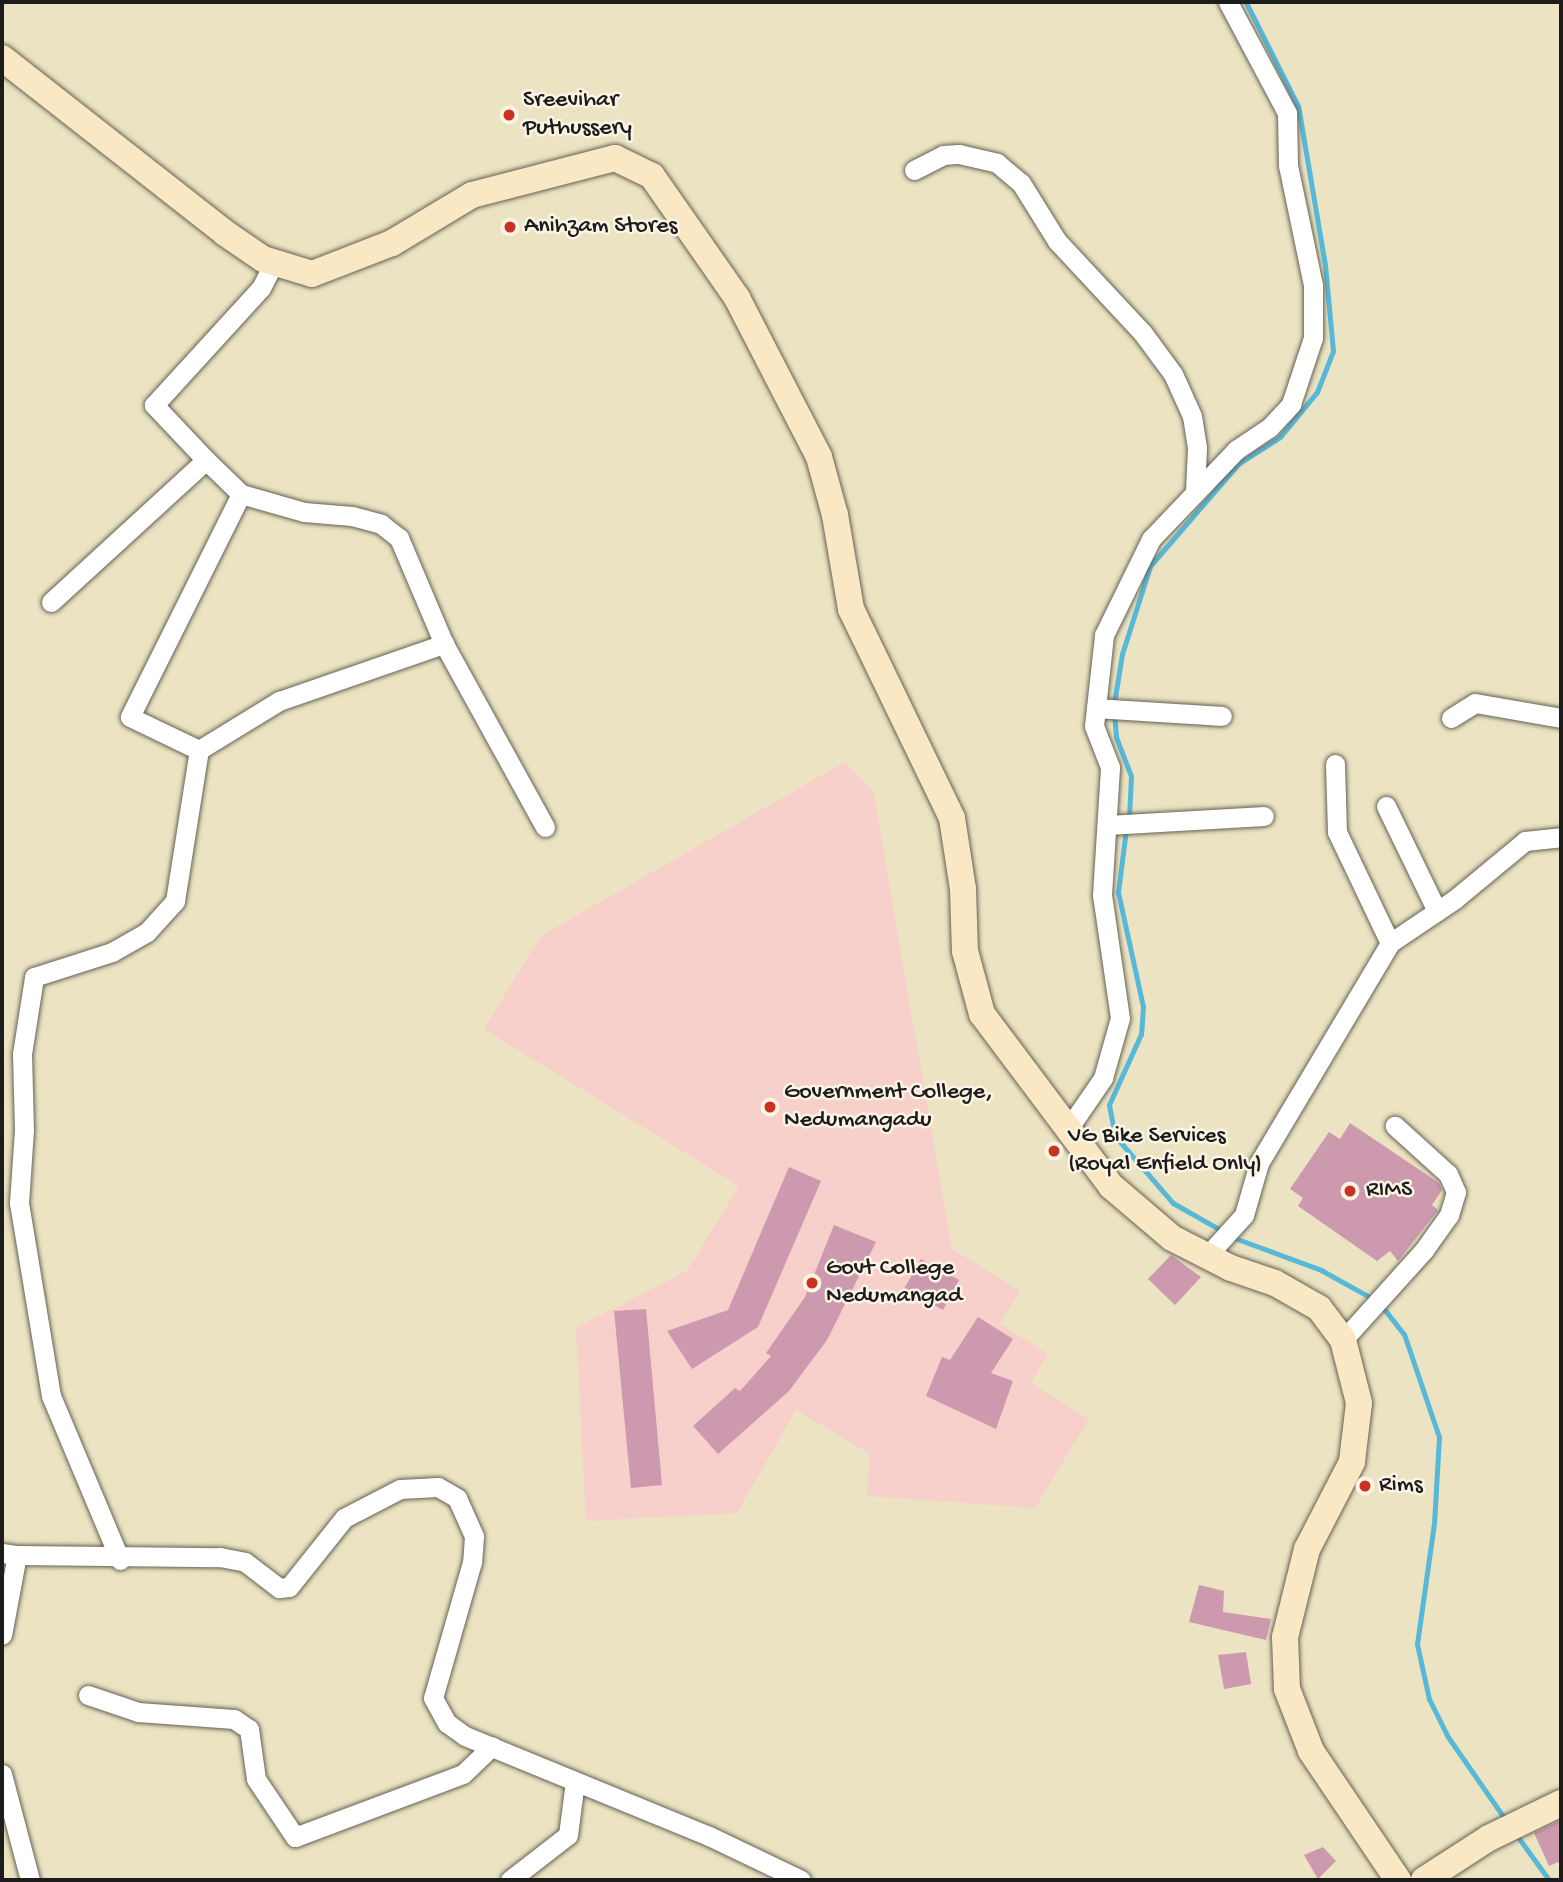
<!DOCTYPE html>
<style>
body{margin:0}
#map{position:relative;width:1563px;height:1882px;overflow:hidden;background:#ebe3c1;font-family:"Gochi Hand",sans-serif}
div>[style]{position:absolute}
.built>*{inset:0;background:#f7d0cb}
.stream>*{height:5px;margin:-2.5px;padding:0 2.5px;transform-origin:2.5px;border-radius:2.5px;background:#58b8d7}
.building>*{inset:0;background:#cd99ae}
.roads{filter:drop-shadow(0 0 2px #646256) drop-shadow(0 0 2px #646256)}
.minor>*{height:19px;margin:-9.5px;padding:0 9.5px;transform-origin:9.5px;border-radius:9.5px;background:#fff}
.secondary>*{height:26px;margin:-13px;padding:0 13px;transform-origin:13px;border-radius:13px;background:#fae7c3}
.dots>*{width:19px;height:19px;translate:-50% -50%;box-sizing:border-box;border:4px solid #fcf5e5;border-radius:50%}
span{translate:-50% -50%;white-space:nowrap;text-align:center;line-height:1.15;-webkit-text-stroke:5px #fcf5e5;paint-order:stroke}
.poi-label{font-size:24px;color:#1c1c1c}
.left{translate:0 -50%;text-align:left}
.frame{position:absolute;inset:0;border:4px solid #1c1c1c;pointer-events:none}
</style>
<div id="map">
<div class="built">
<i style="clip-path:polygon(845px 762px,873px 790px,952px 1249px,1020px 1291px,1000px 1324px,1048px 1354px,1031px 1383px,1089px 1419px,1035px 1508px,867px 1496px,870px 1454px,796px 1410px,737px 1513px,586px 1521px,576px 1328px,687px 1271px,739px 1186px,484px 1029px,541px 936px)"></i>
</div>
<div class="stream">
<i style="left:1114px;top:703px;width:50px;rotate:-80.7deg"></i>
<i style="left:1122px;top:654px;width:92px;rotate:-72.3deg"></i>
<i style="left:1150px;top:566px;width:135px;rotate:-49.2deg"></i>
<i style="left:1238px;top:464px;width:50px;rotate:-32.7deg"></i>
<i style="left:1280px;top:437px;width:58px;rotate:-50.6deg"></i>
<i style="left:1317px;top:392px;width:44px;rotate:-68.7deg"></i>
<i style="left:1333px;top:351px;width:86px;rotate:-95.3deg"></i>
<i style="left:1325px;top:265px;width:161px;rotate:-99.6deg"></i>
<i style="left:1298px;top:106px;width:116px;rotate:-116.6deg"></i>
<i style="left:1114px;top:713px;width:24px;rotate:85deg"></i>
<i style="left:1116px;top:737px;width:42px;rotate:69deg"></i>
<i style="left:1131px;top:776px;width:43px;rotate:92.7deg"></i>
<i style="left:1126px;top:829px;width:64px;rotate:97.2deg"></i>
<i style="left:1118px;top:892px;width:118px;rotate:77.7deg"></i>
<i style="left:1143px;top:1007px;width:27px;rotate:94deg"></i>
<i style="left:1141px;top:1034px;width:78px;rotate:114.3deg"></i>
<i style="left:1109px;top:1105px;width:32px;rotate:79deg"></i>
<i style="left:1115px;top:1136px;width:89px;rotate:49.1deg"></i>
<i style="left:1173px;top:1203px;width:59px;rotate:29.6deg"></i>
<i style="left:1232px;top:1237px;width:95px;rotate:20.3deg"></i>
<i style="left:1321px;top:1270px;width:60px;rotate:29.1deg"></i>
<i style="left:1381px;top:1305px;width:37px;rotate:52deg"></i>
<i style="left:1404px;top:1334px;width:109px;rotate:71.2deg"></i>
<i style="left:1439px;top:1437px;width:86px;rotate:93.3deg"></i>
<i style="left:1434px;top:1523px;width:122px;rotate:98deg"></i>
<i style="left:1417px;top:1644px;width:56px;rotate:77.7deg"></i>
<i style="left:1429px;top:1699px;width:42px;rotate:63.4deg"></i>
<i style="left:1448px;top:1737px;width:103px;rotate:55.2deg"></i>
<i style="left:1515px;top:1833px;width:58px;rotate:54.1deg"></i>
</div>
<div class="building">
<i style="clip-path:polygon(1350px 1123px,1439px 1183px,1442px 1190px,1432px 1205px,1438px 1210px,1398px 1261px,1390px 1251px,1377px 1261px,1298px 1206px,1303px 1198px,1290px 1189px,1329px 1132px,1340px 1139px)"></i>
<i style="clip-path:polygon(789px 1167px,821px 1181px,758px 1327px,692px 1369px,667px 1331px,728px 1310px)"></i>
<i style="clip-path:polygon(834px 1225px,876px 1242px,827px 1340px,789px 1391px,718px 1454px,693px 1426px,735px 1388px,740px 1391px,771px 1356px,766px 1353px,805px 1297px)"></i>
<i style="clip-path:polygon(1171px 1255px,1201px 1277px,1175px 1305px,1148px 1279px)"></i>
<i style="clip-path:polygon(921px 1259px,959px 1280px,943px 1310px,904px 1289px)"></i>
<i style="clip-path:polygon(646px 1309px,662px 1485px,631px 1488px,614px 1311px)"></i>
<i style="clip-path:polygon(978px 1317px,1013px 1339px,991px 1373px,1013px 1381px,996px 1429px,926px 1396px,942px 1357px,950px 1360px)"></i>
<i style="clip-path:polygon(1199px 1585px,1224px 1591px,1223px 1612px,1271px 1619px,1266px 1640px,1189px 1622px)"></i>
<i style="clip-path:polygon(1246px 1652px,1251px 1684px,1224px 1689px,1218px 1655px)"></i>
<i style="clip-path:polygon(1561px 1820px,1561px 1861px,1549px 1866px,1534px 1833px)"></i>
<i style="clip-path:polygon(1323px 1847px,1336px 1861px,1318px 1879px,1304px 1855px)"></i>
</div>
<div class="roads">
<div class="minor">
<i style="left:914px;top:170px;width:33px;rotate:-27deg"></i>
<i style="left:943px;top:155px;width:16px;rotate:-4deg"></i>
<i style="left:959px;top:154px;width:39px;rotate:13deg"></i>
<i style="left:997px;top:163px;width:31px;rotate:40deg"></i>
<i style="left:1021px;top:183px;width:68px;rotate:58.2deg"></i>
<i style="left:1057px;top:241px;width:125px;rotate:47deg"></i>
<i style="left:1142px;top:332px;width:52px;rotate:53.6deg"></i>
<i style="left:1173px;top:374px;width:46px;rotate:65.7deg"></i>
<i style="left:1192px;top:416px;width:32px;rotate:81deg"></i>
<i style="left:1197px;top:448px;width:43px;rotate:92.7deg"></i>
<i style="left:206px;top:460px;width:49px;rotate:44.2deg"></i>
<i style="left:241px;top:494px;width:66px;rotate:15.9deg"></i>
<i style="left:304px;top:512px;width:48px;rotate:4.8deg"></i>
<i style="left:352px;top:516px;width:30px;rotate:15deg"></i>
<i style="left:381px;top:524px;width:23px;rotate:38deg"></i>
<i style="left:399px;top:538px;width:115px;rotate:67deg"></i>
<i style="left:444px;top:644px;width:209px;rotate:61.1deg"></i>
<i style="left:241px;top:494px;width:249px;rotate:116.5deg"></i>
<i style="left:130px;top:717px;width:76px;rotate:25.6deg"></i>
<i style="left:199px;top:750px;width:94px;rotate:-31.5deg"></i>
<i style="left:279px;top:701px;width:175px;rotate:-19.1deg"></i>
<i style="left:51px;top:602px;width:210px;rotate:-42.5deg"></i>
<i style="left:206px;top:460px;width:76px;rotate:-133.4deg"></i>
<i style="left:154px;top:405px;width:159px;rotate:-47.6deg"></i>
<i style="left:261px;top:288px;width:29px;rotate:-63deg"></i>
<i style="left:1096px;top:708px;width:126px;rotate:3.6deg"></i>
<i style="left:1451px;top:718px;width:28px;rotate:-32deg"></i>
<i style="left:1475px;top:703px;width:87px;rotate:9.9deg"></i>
<i style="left:1335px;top:764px;width:68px;rotate:88.3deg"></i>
<i style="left:1337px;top:832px;width:123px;rotate:64.5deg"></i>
<i style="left:1386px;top:806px;width:117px;rotate:64.1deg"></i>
<i style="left:1108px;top:825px;width:156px;rotate:-3.3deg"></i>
<i style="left:1068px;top:1129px;width:62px;rotate:-55.5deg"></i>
<i style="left:1103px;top:1078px;width:62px;rotate:-74.2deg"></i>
<i style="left:1120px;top:1018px;width:124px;rotate:-98.3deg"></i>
<i style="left:1102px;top:895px;width:128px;rotate:-86.4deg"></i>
<i style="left:1110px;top:767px;width:44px;rotate:-111.3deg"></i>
<i style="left:1094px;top:726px;width:92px;rotate:-83.7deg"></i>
<i style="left:1104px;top:635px;width:107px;rotate:-63.9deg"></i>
<i style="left:1151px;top:539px;width:123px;rotate:-46.3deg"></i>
<i style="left:1236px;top:450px;width:40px;rotate:-34deg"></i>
<i style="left:1269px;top:428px;width:33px;rotate:-47deg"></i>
<i style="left:1291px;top:404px;width:70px;rotate:-71.6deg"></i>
<i style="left:1313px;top:338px;width:53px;rotate:-90deg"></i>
<i style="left:1313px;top:285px;width:123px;rotate:-101.8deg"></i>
<i style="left:1288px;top:165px;width:52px;rotate:-91.1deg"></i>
<i style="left:1287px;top:113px;width:126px;rotate:-118deg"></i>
<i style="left:1207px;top:1256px;width:55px;rotate:-47.9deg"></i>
<i style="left:1244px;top:1215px;width:54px;rotate:-73.9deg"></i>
<i style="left:1259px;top:1163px;width:256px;rotate:-59.2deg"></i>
<i style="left:1390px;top:943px;width:78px;rotate:-34.1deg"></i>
<i style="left:1455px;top:899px;width:91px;rotate:-39.6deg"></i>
<i style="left:1525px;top:841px;width:36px;rotate:-6deg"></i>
<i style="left:1343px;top:1340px;width:121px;rotate:-48deg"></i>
<i style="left:1424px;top:1250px;width:43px;rotate:-54.5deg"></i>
<i style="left:1449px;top:1215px;width:24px;rotate:-73deg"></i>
<i style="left:1456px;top:1192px;width:20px;rotate:-114deg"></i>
<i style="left:1448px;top:1174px;width:72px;rotate:-137.8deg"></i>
<i style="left:2px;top:1553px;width:15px;rotate:8deg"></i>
<i style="left:17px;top:1555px;width:81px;rotate:100.6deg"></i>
<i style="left:17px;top:1555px;width:203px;rotate:0.6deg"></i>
<i style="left:220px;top:1557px;width:25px;rotate:11deg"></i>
<i style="left:245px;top:1562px;width:43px;rotate:37.4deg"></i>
<i style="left:279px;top:1588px;width:10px;rotate:-6deg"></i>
<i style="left:289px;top:1587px;width:88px;rotate:-51.4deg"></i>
<i style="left:344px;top:1518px;width:63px;rotate:-27.4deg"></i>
<i style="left:400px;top:1489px;width:38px;rotate:-3deg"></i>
<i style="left:438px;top:1487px;width:22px;rotate:30deg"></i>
<i style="left:457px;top:1498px;width:42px;rotate:65.9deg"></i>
<i style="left:474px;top:1536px;width:26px;rotate:94deg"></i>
<i style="left:472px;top:1562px;width:141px;rotate:106deg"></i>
<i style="left:433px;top:1698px;width:29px;rotate:61deg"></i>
<i style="left:447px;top:1723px;width:22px;rotate:36deg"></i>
<i style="left:465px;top:1736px;width:264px;rotate:22.3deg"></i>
<i style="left:709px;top:1836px;width:102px;rotate:25.6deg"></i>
<i style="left:120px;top:1560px;width:178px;rotate:-112.8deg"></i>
<i style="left:51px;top:1396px;width:196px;rotate:-99.4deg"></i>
<i style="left:19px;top:1203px;width:73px;rotate:-86.1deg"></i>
<i style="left:24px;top:1130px;width:76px;rotate:-91.5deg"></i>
<i style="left:22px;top:1054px;width:78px;rotate:-81.1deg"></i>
<i style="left:34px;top:977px;width:82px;rotate:-17.8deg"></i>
<i style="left:112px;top:952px;width:40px;rotate:-29.7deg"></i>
<i style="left:147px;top:932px;width:42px;rotate:-47.9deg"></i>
<i style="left:175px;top:901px;width:153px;rotate:-81deg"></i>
<i style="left:88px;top:1695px;width:53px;rotate:18.8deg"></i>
<i style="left:138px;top:1712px;width:96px;rotate:4.2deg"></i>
<i style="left:234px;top:1719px;width:18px;rotate:34deg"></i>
<i style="left:249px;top:1729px;width:50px;rotate:82deg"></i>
<i style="left:256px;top:1779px;width:70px;rotate:56.1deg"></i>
<i style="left:295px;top:1837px;width:179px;rotate:-20.6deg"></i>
<i style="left:463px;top:1774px;width:40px;rotate:-44deg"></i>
<i style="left:2px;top:1774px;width:110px;rotate:75.2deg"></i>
<i style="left:510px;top:1880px;width:73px;rotate:-37.8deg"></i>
<i style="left:568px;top:1835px;width:54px;rotate:-82.6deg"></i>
</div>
<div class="secondary">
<i style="left:2px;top:58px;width:283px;rotate:38.1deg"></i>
<i style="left:225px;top:233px;width:46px;rotate:34.4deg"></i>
<i style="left:263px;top:259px;width:51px;rotate:17deg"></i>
<i style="left:312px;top:274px;width:86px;rotate:-21.2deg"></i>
<i style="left:392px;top:243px;width:93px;rotate:-31deg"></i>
<i style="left:472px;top:195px;width:148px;rotate:-14.5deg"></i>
<i style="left:615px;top:158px;width:41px;rotate:25.9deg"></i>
<i style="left:652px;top:176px;width:149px;rotate:55.1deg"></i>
<i style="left:737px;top:298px;width:179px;rotate:62.7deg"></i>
<i style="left:819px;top:457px;width:60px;rotate:74.6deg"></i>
<i style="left:835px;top:515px;width:95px;rotate:80.3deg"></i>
<i style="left:851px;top:609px;width:232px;rotate:64.2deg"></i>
<i style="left:952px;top:818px;width:72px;rotate:81.2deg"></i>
<i style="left:963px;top:889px;width:62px;rotate:88.2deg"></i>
<i style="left:965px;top:951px;width:65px;rotate:74.9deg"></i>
<i style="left:982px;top:1014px;width:215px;rotate:53.1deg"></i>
<i style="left:1111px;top:1186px;width:80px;rotate:40.4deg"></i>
<i style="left:1172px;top:1238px;width:66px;rotate:27deg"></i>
<i style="left:1231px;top:1268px;width:46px;rotate:18.8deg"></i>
<i style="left:1275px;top:1283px;width:51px;rotate:29.6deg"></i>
<i style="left:1319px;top:1308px;width:40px;rotate:53deg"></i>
<i style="left:1343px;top:1340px;width:65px;rotate:75.7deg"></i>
<i style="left:1359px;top:1403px;width:59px;rotate:96.8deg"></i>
<i style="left:1352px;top:1462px;width:98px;rotate:117.3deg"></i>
<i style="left:1307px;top:1549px;width:91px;rotate:104deg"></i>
<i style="left:1285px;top:1637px;width:52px;rotate:87.8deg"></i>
<i style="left:1287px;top:1689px;width:66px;rotate:68.8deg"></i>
<i style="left:1311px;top:1751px;width:156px;rotate:56deg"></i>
<i style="left:1424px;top:1880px;width:77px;rotate:-32.9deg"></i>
<i style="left:1489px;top:1838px;width:80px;rotate:-25.9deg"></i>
</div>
</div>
<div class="dots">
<i style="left:509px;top:115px;background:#c8321e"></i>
<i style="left:510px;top:227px;background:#c8321e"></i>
<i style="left:770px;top:1107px;background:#c8321e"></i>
<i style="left:1054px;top:1151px;background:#c8321e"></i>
<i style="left:1350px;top:1191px;background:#c8321e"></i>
<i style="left:812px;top:1283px;background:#c8321e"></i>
<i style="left:1365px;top:1486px;background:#c8321e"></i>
</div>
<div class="poi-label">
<span class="left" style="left:523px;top:115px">Sreevihar<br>Puthussery</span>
<span class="left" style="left:524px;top:227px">Anihzam Stores</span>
<span class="left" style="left:784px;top:1107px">Government College,<br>Nedumangadu</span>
<span class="left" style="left:1068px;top:1151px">VG Bike Services<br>(Royal Enfield Only)</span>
<span class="left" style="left:1366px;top:1191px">RIMS</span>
<span class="left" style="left:826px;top:1283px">Govt College<br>Nedumangad</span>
<span class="left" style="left:1379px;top:1486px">Rims</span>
</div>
<div class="frame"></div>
</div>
